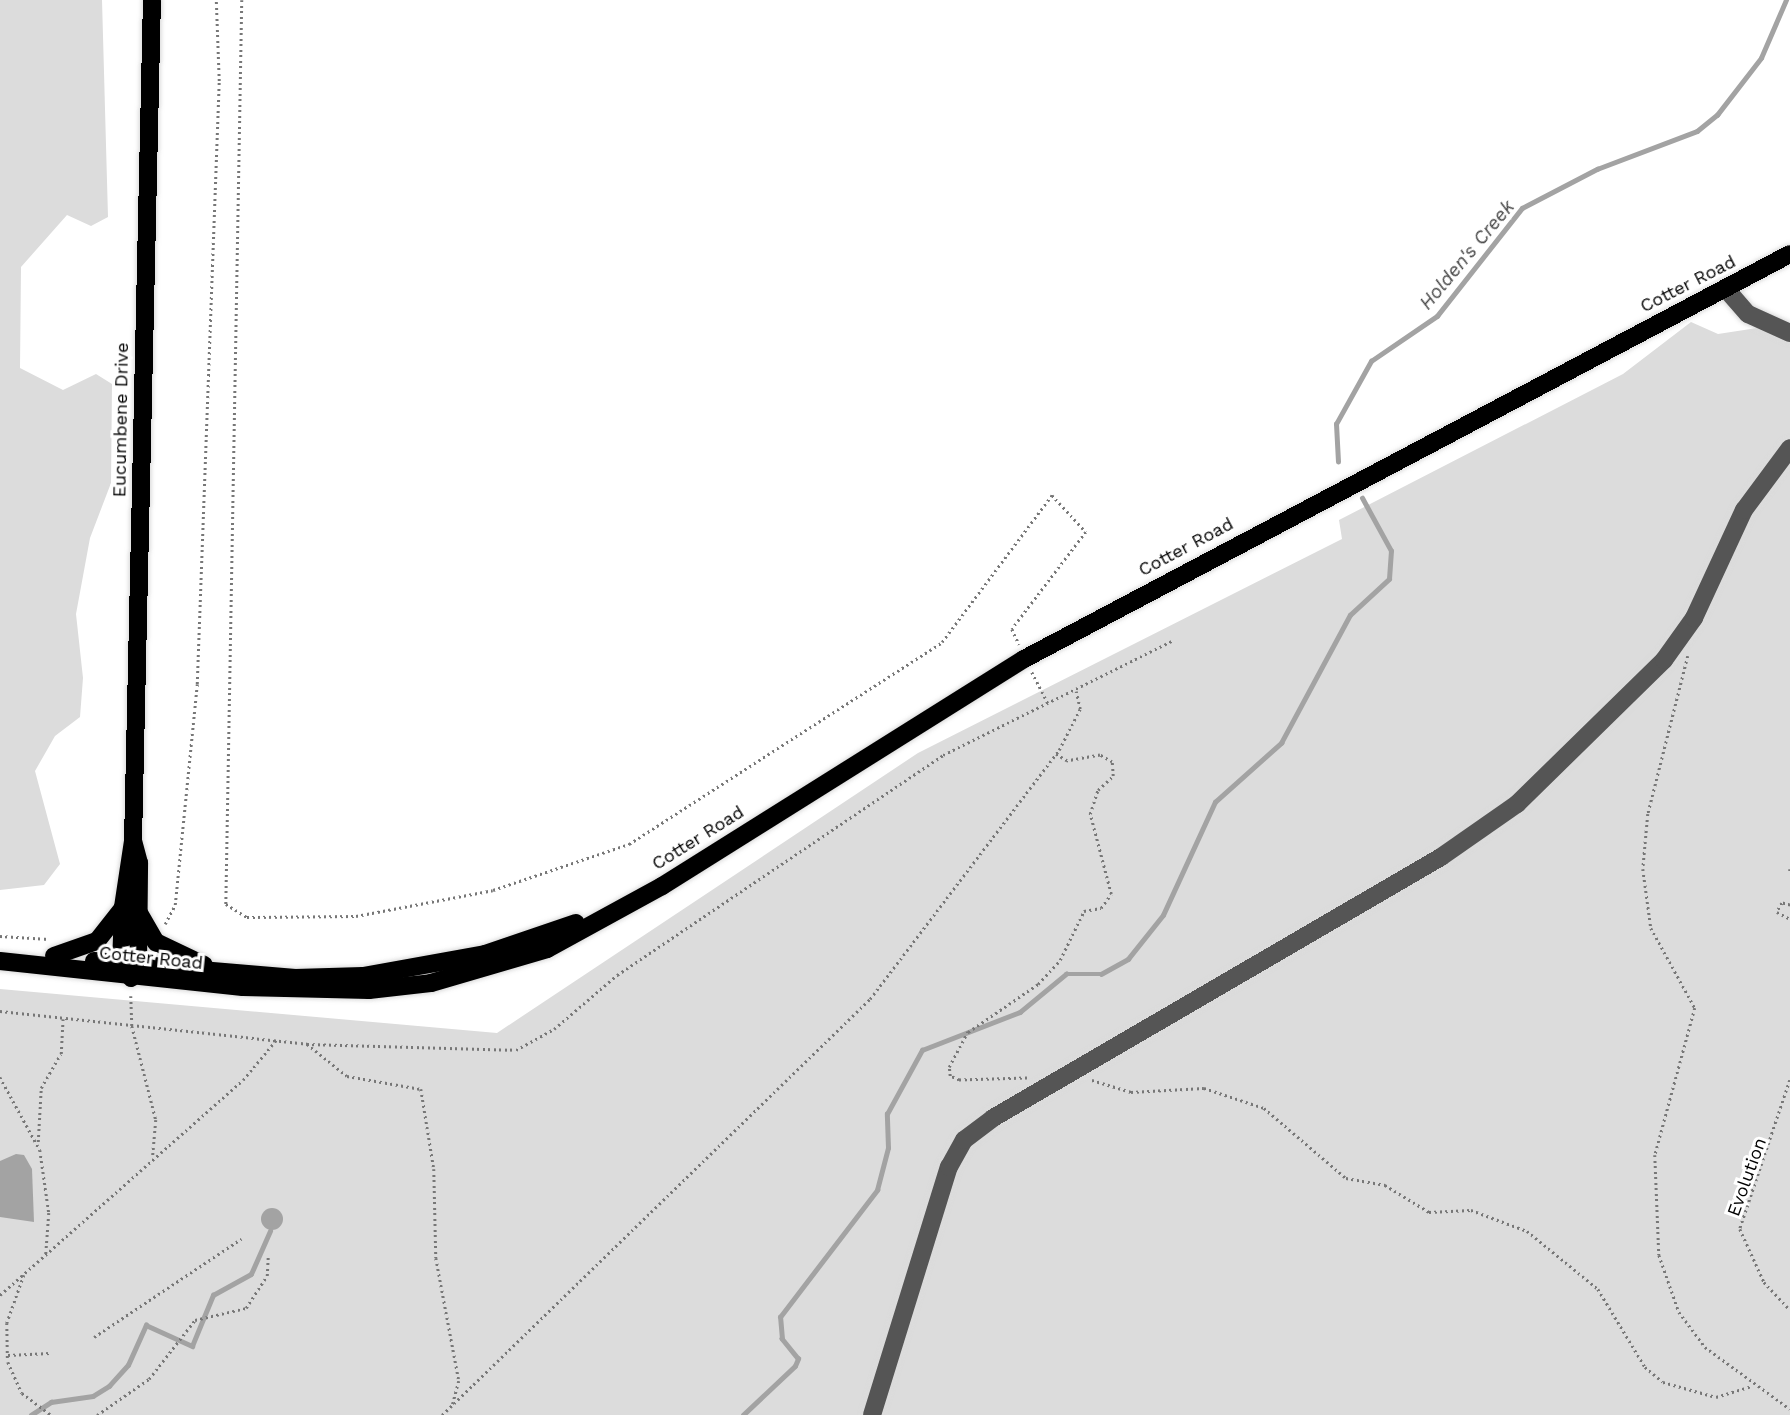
<!DOCTYPE html>
<style>
body{margin:0}
#map{position:relative;width:1790px;height:1415px;overflow:hidden;background:#fff;font-family:"Work Sans",sans-serif}
div>[style]{position:absolute}
.green>*{inset:0;background:#dcdcdc}
.water>*{inset:0;background:#a3a3a3}
.round{border-radius:50%}
.stream>*{height:4.5px;margin:-2.25px;padding:0 2.25px;transform-origin:2.25px;border-radius:2.25px;background:#a3a3a3}
.path>*{height:2.5px;margin-top:-1.25px;transform-origin:0;background:repeating-linear-gradient(90deg,#777 0 2px,transparent 0 5.5px)}
.roads{filter:drop-shadow(0 0 2px #dbdbdb) drop-shadow(0 0 2px #dbdbdb)}
.minor>*{height:18px;margin:-9px;padding:0 9px;transform-origin:9px;border-radius:9px;background:#555}
.major>*{height:18px;margin:-9px;padding:0 9px;transform-origin:9px;border-radius:9px;background:#000}
span{translate:-50% -50%;white-space:nowrap;text-align:center;line-height:1.15;-webkit-text-stroke:6px #fff;paint-order:stroke}
.street-label{font-size:18px;color:#000}
.water-label{font-size:19px;color:#444;font-style:italic}
</style>
<div id="map">
<div class="green">
<i style="clip-path:polygon(0 0,102px 0,108px 217px,91px 226px,67px 215px,21px 267px,20px 368px,63px 390px,96px 374px,112px 384px,111px 483px,90px 538px,76px 614px,83px 678px,80px 717px,55px 736px,35px 771px,60px 864px,44px 885px,0 890px)"></i>
<i style="clip-path:polygon(1691px 322px,1718px 334px,1790px 323px,1790px 1415px,0 1415px,0 989px,497px 1033px,918px 753px,1342px 539px,1339px 520px,1623px 374px)"></i>
</div>
<div class="water">
<i style="clip-path:polygon(16px 1154px,24px 1155px,32px 1169px,34px 1222px,0 1217px,0 1161px)"></i>
<i class="round" style="left:261px;top:1208px;width:22px;height:22px"></i>
</div>
<div class="stream">
<i style="left:1338px;top:462px;width:38px;rotate:-93deg"></i>
<i style="left:1336px;top:424px;width:72px;rotate:-60.9deg"></i>
<i style="left:1371px;top:361px;width:80px;rotate:-34.3deg"></i>
<i style="left:1437px;top:316px;width:137px;rotate:-51.8deg"></i>
<i style="left:1522px;top:208px;width:85px;rotate:-27.5deg"></i>
<i style="left:1597px;top:169px;width:107px;rotate:-20.8deg"></i>
<i style="left:1697px;top:131px;width:26px;rotate:-39deg"></i>
<i style="left:1717px;top:115px;width:72px;rotate:-52.3deg"></i>
<i style="left:1761px;top:58px;width:63px;rotate:-66.7deg"></i>
<i style="left:31px;top:1415px;width:24px;rotate:-33deg"></i>
<i style="left:51px;top:1402px;width:42px;rotate:-8.1deg"></i>
<i style="left:93px;top:1396px;width:19px;rotate:-32deg"></i>
<i style="left:109px;top:1386px;width:28px;rotate:-48deg"></i>
<i style="left:128px;top:1365px;width:44px;rotate:-65.8deg"></i>
<i style="left:146px;top:1325px;width:51px;rotate:24.5deg"></i>
<i style="left:192px;top:1346px;width:55px;rotate:-67.6deg"></i>
<i style="left:213px;top:1295px;width:43px;rotate:-28.9deg"></i>
<i style="left:251px;top:1274px;width:47px;rotate:-66.2deg"></i>
<i style="left:743px;top:1415px;width:71px;rotate:-43.3deg"></i>
<i style="left:795px;top:1366px;width:8px;rotate:-67deg"></i>
<i style="left:798px;top:1359px;width:26px;rotate:-129deg"></i>
<i style="left:782px;top:1339px;width:22px;rotate:-95deg"></i>
<i style="left:780px;top:1317px;width:160px;rotate:-52.6deg"></i>
<i style="left:877px;top:1190px;width:43px;rotate:-75.3deg"></i>
<i style="left:888px;top:1148px;width:34px;rotate:-92deg"></i>
<i style="left:887px;top:1114px;width:73px;rotate:-61.3deg"></i>
<i style="left:922px;top:1050px;width:105px;rotate:-21.2deg"></i>
<i style="left:1020px;top:1012px;width:60px;rotate:-39.6deg"></i>
<i style="left:1066px;top:974px;width:35px"></i>
<i style="left:1101px;top:974px;width:31px;rotate:-29deg"></i>
<i style="left:1128px;top:959px;width:56px;rotate:-51.5deg"></i>
<i style="left:1163px;top:915px;width:124px;rotate:-65.3deg"></i>
<i style="left:1215px;top:802px;width:89px;rotate:-41.8deg"></i>
<i style="left:1281px;top:743px;width:145px;rotate:-61.7deg"></i>
<i style="left:1350px;top:615px;width:53px;rotate:-42.7deg"></i>
<i style="left:1389px;top:579px;width:28px;rotate:-86deg"></i>
<i style="left:1391px;top:551px;width:60px;rotate:-118.7deg"></i>
</div>
<div class="path">
<i style="left:242px;top:0;width:904px;rotate:91.01deg"></i>
<i style="left:226px;top:904px;width:25px;rotate:32deg"></i>
<i style="left:247px;top:917px;width:109px;rotate:-0.5deg"></i>
<i style="left:356px;top:916px;width:139px;rotate:-10.7deg"></i>
<i style="left:493px;top:890px;width:144px;rotate:-18.7deg"></i>
<i style="left:629px;top:844px;width:373px;rotate:-32.8deg"></i>
<i style="left:942px;top:642px;width:184px;rotate:-53.2deg"></i>
<i style="left:1052px;top:495px;width:50px;rotate:47.4deg"></i>
<i style="left:1086px;top:532px;width:122px;rotate:127.3deg"></i>
<i style="left:1012px;top:629px;width:17px;rotate:65deg"></i>
<i style="left:1688px;top:656px;width:163px;rotate:104.2deg"></i>
<i style="left:1648px;top:814px;width:55px;rotate:95.2deg"></i>
<i style="left:1643px;top:869px;width:60px;rotate:82.3deg"></i>
<i style="left:1651px;top:928px;width:91px;rotate:61.2deg"></i>
<i style="left:1695px;top:1008px;width:152px;rotate:105.2deg"></i>
<i style="left:1655px;top:1155px;width:100px;rotate:87.7deg"></i>
<i style="left:1659px;top:1255px;width:60px;rotate:70.7deg"></i>
<i style="left:1679px;top:1312px;width:44px;rotate:53.4deg"></i>
<i style="left:1705px;top:1347px;width:105px;rotate:36.1deg"></i>
<i style="left:1032px;top:672px;width:36px;rotate:63deg"></i>
<i style="left:1790px;top:869px;width:2px;rotate:90deg"></i>
<i style="left:1790px;top:905px;width:8px;rotate:-166deg"></i>
<i style="left:1782px;top:903px;width:10px;rotate:119deg"></i>
<i style="left:1777px;top:912px;width:15px;rotate:28deg"></i>
<i style="left:165px;top:924px;width:21px;rotate:-62deg"></i>
<i style="left:175px;top:905px;width:222px;rotate:-84.3deg"></i>
<i style="left:197px;top:684px;width:603px;rotate:-87.91deg"></i>
<i style="left:219px;top:81px;width:81px;rotate:-92.1deg"></i>
<i style="left:0;top:936px;width:49px;rotate:3.5deg"></i>
<i style="left:131px;top:996px;width:30px;rotate:88deg"></i>
<i style="left:132px;top:1026px;width:97px;rotate:75.7deg"></i>
<i style="left:156px;top:1120px;width:37px;rotate:95deg"></i>
<i style="left:0;top:1011px;width:309px;rotate:6.1deg"></i>
<i style="left:307px;top:1044px;width:209px;rotate:1.6deg"></i>
<i style="left:516px;top:1050px;width:43px;rotate:-28.9deg"></i>
<i style="left:554px;top:1029px;width:83px;rotate:-40.6deg"></i>
<i style="left:617px;top:975px;width:393px;rotate:-34deg"></i>
<i style="left:943px;top:755px;width:256px;rotate:-26.5deg"></i>
<i style="left:307px;top:1044px;width:51px;rotate:38.7deg"></i>
<i style="left:347px;top:1076px;width:75px;rotate:10deg"></i>
<i style="left:421px;top:1089px;width:81px;rotate:80.8deg"></i>
<i style="left:434px;top:1169px;width:89px;rotate:88.7deg"></i>
<i style="left:436px;top:1258px;width:125px;rotate:79.4deg"></i>
<i style="left:459px;top:1381px;width:24px;rotate:105deg"></i>
<i style="left:0;top:1077px;width:83px;rotate:61.3deg"></i>
<i style="left:40px;top:1150px;width:64px;rotate:81.9deg"></i>
<i style="left:49px;top:1213px;width:41px;rotate:94.2deg"></i>
<i style="left:1027px;top:1078px;width:68px;rotate:178.3deg"></i>
<i style="left:959px;top:1080px;width:10px;rotate:-156deg"></i>
<i style="left:950px;top:1076px;width:9px;rotate:-96deg"></i>
<i style="left:949px;top:1067px;width:40px;rotate:-62deg"></i>
<i style="left:968px;top:1032px;width:85px;rotate:-34.4deg"></i>
<i style="left:1038px;top:984px;width:33px;rotate:-47deg"></i>
<i style="left:1060px;top:960px;width:55px;rotate:-63.9deg"></i>
<i style="left:1084px;top:911px;width:17px;rotate:-10deg"></i>
<i style="left:1101px;top:908px;width:17px;rotate:-54deg"></i>
<i style="left:1111px;top:894px;width:83px;rotate:-104.7deg"></i>
<i style="left:1090px;top:814px;width:25px;rotate:-72deg"></i>
<i style="left:1098px;top:790px;width:21px;rotate:-43deg"></i>
<i style="left:1113px;top:776px;width:14px;rotate:-94deg"></i>
<i style="left:1112px;top:762px;width:14px;rotate:-150deg"></i>
<i style="left:1100px;top:755px;width:34px;rotate:170deg"></i>
<i style="left:1067px;top:761px;width:13px;rotate:-148deg"></i>
<i style="left:1092px;top:1080px;width:41px;rotate:17.1deg"></i>
<i style="left:1131px;top:1092px;width:73px;rotate:-3.1deg"></i>
<i style="left:1204px;top:1088px;width:63px;rotate:18.4deg"></i>
<i style="left:1264px;top:1108px;width:108px;rotate:40.5deg"></i>
<i style="left:1346px;top:1178px;width:40px;rotate:10deg"></i>
<i style="left:1385px;top:1185px;width:52px;rotate:31.5deg"></i>
<i style="left:1429px;top:1212px;width:42px;rotate:-2.7deg"></i>
<i style="left:1471px;top:1210px;width:60px;rotate:20.6deg"></i>
<i style="left:1527px;top:1231px;width:92px;rotate:39.2deg"></i>
<i style="left:1598px;top:1289px;width:91px;rotate:58.9deg"></i>
<i style="left:1645px;top:1367px;width:23px;rotate:40deg"></i>
<i style="left:1663px;top:1382px;width:55px;rotate:15.8deg"></i>
<i style="left:1716px;top:1397px;width:38px;rotate:-17deg"></i>
<i style="left:1790px;top:1080px;width:157px;rotate:108.6deg"></i>
<i style="left:1740px;top:1229px;width:58px;rotate:65.6deg"></i>
<i style="left:1764px;top:1282px;width:38px;rotate:47deg"></i>
<i style="left:38px;top:1142px;width:54px;rotate:-86.8deg"></i>
<i style="left:41px;top:1088px;width:39px;rotate:-60deg"></i>
<i style="left:61px;top:1054px;width:35px;rotate:-87deg"></i>
<i style="left:24px;top:1275px;width:51px;rotate:109.5deg"></i>
<i style="left:7px;top:1323px;width:39px;rotate:89deg"></i>
<i style="left:8px;top:1362px;width:34px;rotate:66deg"></i>
<i style="left:22px;top:1393px;width:36px;rotate:37deg"></i>
<i style="left:0;top:1295px;width:324px;rotate:-41.5deg"></i>
<i style="left:243px;top:1080px;width:53px;rotate:-50.3deg"></i>
<i style="left:94px;top:1337px;width:177px;rotate:-33.7deg"></i>
<i style="left:8px;top:1355px;width:42px;rotate:-2.7deg"></i>
<i style="left:97px;top:1415px;width:63px;rotate:-34.7deg"></i>
<i style="left:149px;top:1379px;width:75px;rotate:-52.1deg"></i>
<i style="left:195px;top:1320px;width:52px;rotate:-13.2deg"></i>
<i style="left:246px;top:1308px;width:38px;rotate:-57deg"></i>
<i style="left:267px;top:1276px;width:20px;rotate:-87deg"></i>
<i style="left:442px;top:1415px;width:597px;rotate:-44.19deg"></i>
<i style="left:870px;top:999px;width:313px;rotate:-52.8deg"></i>
<i style="left:1059px;top:750px;width:46px;rotate:-62.9deg"></i>
<i style="left:1080px;top:709px;width:18px;rotate:-103deg"></i>
</div>
<div class="roads">
<div class="minor">
<i style="left:1726px;top:289px;width:33px;rotate:49deg"></i>
<i style="left:1748px;top:314px;width:46px;rotate:24.3deg"></i>
<i style="left:872px;top:1415px;width:260px;rotate:-72.8deg"></i>
<i style="left:949px;top:1167px;width:31px;rotate:-61deg"></i>
<i style="left:964px;top:1140px;width:36px;rotate:-37deg"></i>
<i style="left:993px;top:1118px;width:518px;rotate:-30.22deg"></i>
<i style="left:1441px;top:857px;width:93px;rotate:-34.9deg"></i>
<i style="left:1517px;top:804px;width:206px;rotate:-44.4deg"></i>
<i style="left:1664px;top:660px;width:52px;rotate:-54.5deg"></i>
<i style="left:1694px;top:618px;width:119px;rotate:-65.2deg"></i>
<i style="left:1744px;top:510px;width:77px;rotate:-53.4deg"></i>
</div>
<div class="major">
<i style="left:139px;top:913px;width:34px;rotate:60deg"></i>
<i style="left:156px;top:942px;width:53px;rotate:25.6deg"></i>
<i style="left:54px;top:956px;width:46px;rotate:-19.2deg"></i>
<i style="left:97px;top:941px;width:42px;rotate:-51.8deg"></i>
<i style="left:0;top:961px;width:244px;rotate:6.1deg"></i>
<i style="left:243px;top:987px;width:126px;rotate:1.4deg"></i>
<i style="left:369px;top:990px;width:62px;rotate:-6.4deg"></i>
<i style="left:431px;top:983px;width:121px;rotate:-16.3deg"></i>
<i style="left:547px;top:949px;width:131px;rotate:-28.7deg"></i>
<i style="left:662px;top:886px;width:427px;rotate:-32.1deg"></i>
<i style="left:1024px;top:659px;width:866px;rotate:-27.87deg"></i>
<i style="left:94px;top:961px;width:202px;rotate:4.8deg"></i>
<i style="left:295px;top:978px;width:68px;rotate:-1.7deg"></i>
<i style="left:363px;top:976px;width:124px;rotate:-10.2deg"></i>
<i style="left:485px;top:954px;width:96px;rotate:-18.8deg"></i>
<i style="left:128px;top:974px;width:11px;rotate:-128deg"></i>
<i style="left:121px;top:965px;width:58px;rotate:-88deg"></i>
<i style="left:123px;top:907px;width:67px;rotate:-81.4deg"></i>
<i style="left:131px;top:978px;width:14px;rotate:-60deg"></i>
<i style="left:138px;top:966px;width:103px;rotate:-89.4deg"></i>
<i style="left:139px;top:863px;width:23px;rotate:-105deg"></i>
<i style="left:133px;top:841px;width:841px;rotate:-88.71deg"></i>
</div>
</div>
<div class="street-label">
<span style="left:1688px;top:284px;rotate:-27deg">Cotter Road</span>
<span style="left:121px;top:420px;rotate:-89deg">Eucumbene Drive</span>
<span style="left:1186px;top:547px;rotate:-28deg">Cotter Road</span>
<span style="left:698px;top:838px;rotate:-32deg">Cotter Road</span>
<span style="left:151px;top:958px;rotate:6deg">Cotter Road</span>
<span style="left:1747px;top:1177px;rotate:-70deg">Evolution</span>
</div>
<div class="water-label">
<span style="left:1467px;top:255px;rotate:-50deg">Holden's Creek</span>
</div>
</div>
